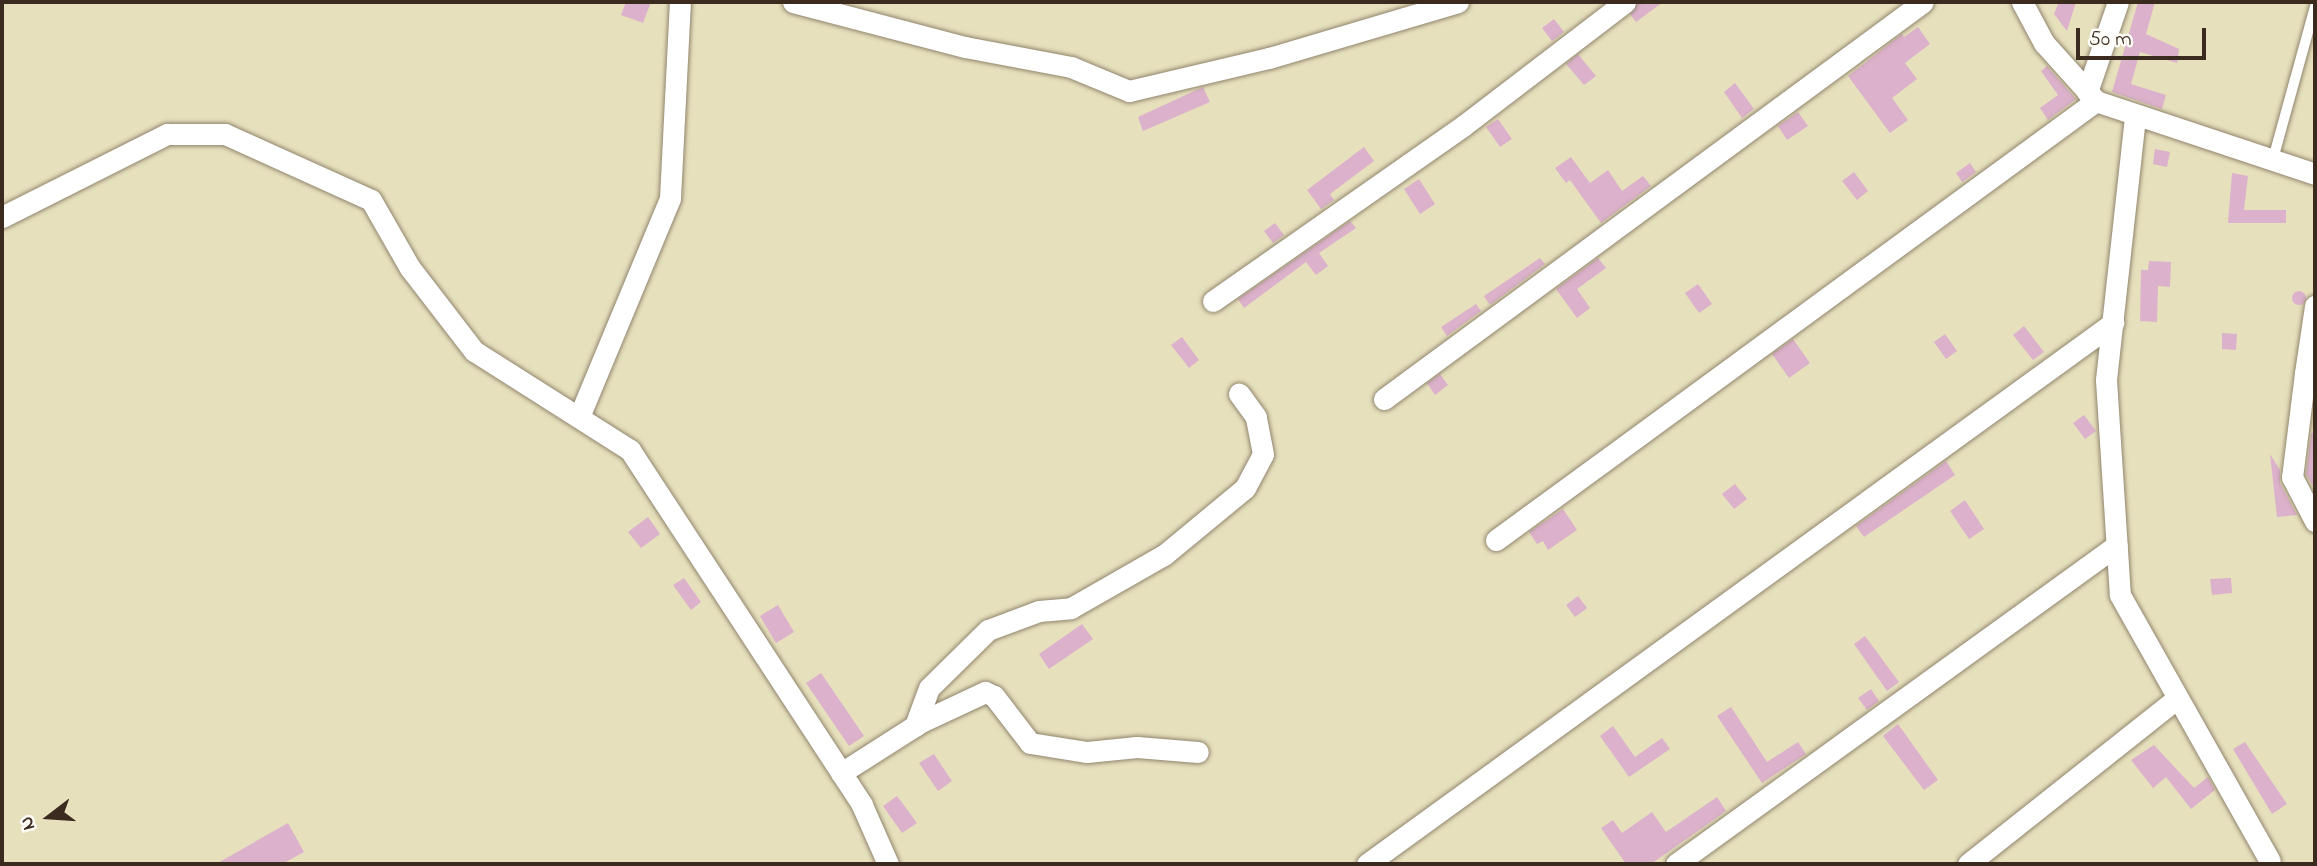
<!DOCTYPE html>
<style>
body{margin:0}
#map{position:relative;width:2317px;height:866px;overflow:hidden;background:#e7e0bd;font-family:"Indie Flower",sans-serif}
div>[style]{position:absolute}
.building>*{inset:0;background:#dcb1cb}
.round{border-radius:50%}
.roads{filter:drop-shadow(0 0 2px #91856e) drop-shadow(0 0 2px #91856e)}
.lane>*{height:10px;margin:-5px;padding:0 5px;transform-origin:5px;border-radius:5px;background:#fff}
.street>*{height:21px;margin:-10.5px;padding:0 10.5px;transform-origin:10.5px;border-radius:10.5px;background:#fff}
span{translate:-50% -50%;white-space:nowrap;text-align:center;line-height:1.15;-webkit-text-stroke:5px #fdfcf7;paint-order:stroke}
.frame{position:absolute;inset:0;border:4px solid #3b2a1e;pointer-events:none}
.north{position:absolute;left:14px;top:782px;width:70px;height:70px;-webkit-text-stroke:5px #fdfcf7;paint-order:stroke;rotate:253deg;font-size:19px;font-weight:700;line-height:28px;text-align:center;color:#3b2a1e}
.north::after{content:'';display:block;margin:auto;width:24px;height:32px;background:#3b2a1e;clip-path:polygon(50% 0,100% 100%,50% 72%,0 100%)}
.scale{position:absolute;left:2076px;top:28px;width:130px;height:32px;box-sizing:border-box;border:4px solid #3b2a1e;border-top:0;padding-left:9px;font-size:21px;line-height:24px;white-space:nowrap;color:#3b2a1e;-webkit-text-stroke:5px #fdfcf7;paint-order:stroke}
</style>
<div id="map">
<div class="building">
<i style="clip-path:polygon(626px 2px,651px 2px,643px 23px,621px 15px)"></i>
<i style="clip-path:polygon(1638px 2px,1663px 2px,1636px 22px,1630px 14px)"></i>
<i style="clip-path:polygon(2059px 2px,2076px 2px,2067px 31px,2054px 14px)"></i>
<i style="clip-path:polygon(2138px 2px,2155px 2px,2146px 34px,2179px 49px,2177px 63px,2140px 52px,2131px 84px,2166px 95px,2162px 109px,2112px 92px)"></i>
<i style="clip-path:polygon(1554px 19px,1564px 32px,1552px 41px,1542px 28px)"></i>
<i style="clip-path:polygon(1918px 27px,1930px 44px,1905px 63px,1917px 79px,1892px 98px,1908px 120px,1890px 133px,1848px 76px,1902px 34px,1904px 37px)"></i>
<i style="clip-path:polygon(1578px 54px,1596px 76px,1584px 85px,1566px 64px)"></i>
<i style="clip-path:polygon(2047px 66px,2076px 99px,2048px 120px,2040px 108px,2058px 95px,2041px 71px)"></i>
<i style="clip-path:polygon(1735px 83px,1754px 109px,1742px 118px,1724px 92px)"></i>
<i style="clip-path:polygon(1203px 87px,1210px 102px,1143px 131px,1138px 117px)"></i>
<i style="clip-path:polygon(1798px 112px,1808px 126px,1787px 140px,1778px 126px)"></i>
<i style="clip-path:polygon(1498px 119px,1512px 139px,1500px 147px,1486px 127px)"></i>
<i style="clip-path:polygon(1364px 147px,1374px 161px,1330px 194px,1334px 200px,1321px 209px,1307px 190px)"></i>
<i style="clip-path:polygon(2155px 149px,2170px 152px,2167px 167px,2153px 164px)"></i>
<i style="clip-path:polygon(1571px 157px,1590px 183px,1608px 170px,1622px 191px,1643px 176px,1651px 186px,1601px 223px,1570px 180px,1566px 183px,1555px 168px)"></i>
<i style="clip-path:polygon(1970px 163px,1976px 172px,1962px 182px,1956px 173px)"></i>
<i style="clip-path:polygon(1854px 172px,1868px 191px,1857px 200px,1842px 181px)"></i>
<i style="clip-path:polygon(2232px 173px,2248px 176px,2244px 210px,2286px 210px,2286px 223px,2228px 223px)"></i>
<i style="clip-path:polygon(1419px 179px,1435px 204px,1420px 214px,1404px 189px)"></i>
<i style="clip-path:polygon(1350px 221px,1356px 228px,1319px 253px,1328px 266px,1316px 275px,1306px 262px,1244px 308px,1238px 299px)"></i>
<i style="clip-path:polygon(1275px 223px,1284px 235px,1273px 243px,1264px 231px)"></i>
<i style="clip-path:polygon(1540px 258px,1545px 264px,1490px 305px,1484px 296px)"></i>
<i style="clip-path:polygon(1598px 258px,1606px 268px,1577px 289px,1590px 308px,1577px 318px,1556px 289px)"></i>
<i style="clip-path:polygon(2149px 261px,2171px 262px,2170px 287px,2158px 286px,2157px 322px,2140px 321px,2141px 270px,2148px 270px)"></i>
<i style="clip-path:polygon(1698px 284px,1712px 304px,1699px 313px,1685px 293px)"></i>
<i class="round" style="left:2292px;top:291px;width:14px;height:14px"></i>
<i style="clip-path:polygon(1476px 304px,1481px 311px,1447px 336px,1441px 327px)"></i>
<i style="clip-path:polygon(2024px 326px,2044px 352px,2033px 360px,2013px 335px)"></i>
<i style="clip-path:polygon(2222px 333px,2237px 334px,2236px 350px,2222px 349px)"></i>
<i style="clip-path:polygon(1945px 334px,1957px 351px,1946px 359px,1934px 342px)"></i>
<i style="clip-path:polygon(1182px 337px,1199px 360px,1189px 368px,1171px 345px)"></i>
<i style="clip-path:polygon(1793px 339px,1810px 363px,1789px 378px,1772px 354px)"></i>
<i style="clip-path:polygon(1440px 374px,1448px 385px,1435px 395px,1427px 383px)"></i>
<i style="clip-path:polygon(2084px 415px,2096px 431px,2085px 439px,2073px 423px)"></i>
<i style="clip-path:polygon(2315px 431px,2315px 490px,2306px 474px,2311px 434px)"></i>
<i style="clip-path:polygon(2270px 454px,2280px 470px,2280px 483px,2297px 515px,2277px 517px)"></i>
<i style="clip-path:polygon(1946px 461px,1955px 475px,1864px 537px,1856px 526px)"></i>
<i style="clip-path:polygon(1735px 484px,1747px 499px,1734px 509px,1722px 494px)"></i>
<i style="clip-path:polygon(1965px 500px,1984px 529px,1969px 539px,1950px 511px)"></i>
<i style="clip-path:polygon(1563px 509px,1577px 530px,1548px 550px,1543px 541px,1537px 544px,1529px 532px)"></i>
<i style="clip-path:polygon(648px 517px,660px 534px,641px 548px,628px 532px)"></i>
<i style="clip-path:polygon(684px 578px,701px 602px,691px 610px,673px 585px)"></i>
<i style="clip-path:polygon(2231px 578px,2232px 593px,2212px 595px,2210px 579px)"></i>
<i style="clip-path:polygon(1578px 596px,1587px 608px,1575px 617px,1566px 605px)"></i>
<i style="clip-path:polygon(778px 605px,794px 632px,776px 643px,760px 616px)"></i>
<i style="clip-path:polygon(1082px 624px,1093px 639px,1049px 669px,1039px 654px)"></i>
<i style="clip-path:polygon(1865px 636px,1899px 682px,1887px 691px,1854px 644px)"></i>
<i style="clip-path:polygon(821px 673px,864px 736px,849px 746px,806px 683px)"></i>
<i style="clip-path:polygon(1871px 689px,1879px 701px,1867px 710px,1858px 698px)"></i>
<i style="clip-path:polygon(1731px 707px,1767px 762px,1798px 742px,1806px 754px,1762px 783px,1717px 716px)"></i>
<i style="clip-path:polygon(1898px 724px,1938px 780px,1924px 790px,1883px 736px)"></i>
<i style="clip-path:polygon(1613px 726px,1635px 757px,1662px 738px,1670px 749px,1629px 777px,1600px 736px)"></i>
<i style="clip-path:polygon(2245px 742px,2287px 804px,2272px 814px,2233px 749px)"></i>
<i style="clip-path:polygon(2154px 745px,2194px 788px,2208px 777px,2215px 790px,2191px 809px,2166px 777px,2153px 788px,2131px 760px)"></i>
<i style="clip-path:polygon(934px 754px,952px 781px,938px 791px,919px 763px)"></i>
<i style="clip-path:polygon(897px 796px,917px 823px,902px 833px,883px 806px)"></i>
<i style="clip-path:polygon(1717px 797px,1726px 811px,1651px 864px,1626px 864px,1601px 828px,1613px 820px,1622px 833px,1652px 812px,1666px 832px)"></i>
<i style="clip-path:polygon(288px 823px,304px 852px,282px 864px,216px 864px)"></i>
</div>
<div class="roads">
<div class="lane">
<i style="left:2273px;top:159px;width:158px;rotate:-74.6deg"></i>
</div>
<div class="street">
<i style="left:793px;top:2px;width:178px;rotate:14.7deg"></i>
<i style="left:965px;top:47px;width:108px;rotate:10.7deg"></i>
<i style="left:1071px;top:67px;width:63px;rotate:22.5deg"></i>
<i style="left:1129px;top:91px;width:144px;rotate:-13.3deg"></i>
<i style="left:1269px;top:58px;width:197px;rotate:-16.5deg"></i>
<i style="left:2022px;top:2px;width:47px;rotate:61.8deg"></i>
<i style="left:2044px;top:43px;width:78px;rotate:48.1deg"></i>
<i style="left:2096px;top:101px;width:231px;rotate:18.4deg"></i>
<i style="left:2087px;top:92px;width:95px;rotate:-71deg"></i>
<i style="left:2135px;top:117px;width:265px;rotate:96.3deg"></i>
<i style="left:2106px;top:380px;width:215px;rotate:86.3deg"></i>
<i style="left:2120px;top:595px;width:305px;rotate:60.6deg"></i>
<i style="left:2px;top:217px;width:185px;rotate:-26.7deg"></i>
<i style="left:167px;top:134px;width:58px"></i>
<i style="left:225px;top:134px;width:160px;rotate:24.3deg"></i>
<i style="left:371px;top:200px;width:78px;rotate:60.2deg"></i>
<i style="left:410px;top:268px;width:105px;rotate:52.4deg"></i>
<i style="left:474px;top:351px;width:185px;rotate:32.4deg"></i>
<i style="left:630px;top:450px;width:424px;rotate:56.8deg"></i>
<i style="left:862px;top:805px;width:64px;rotate:66.2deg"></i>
<i style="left:1213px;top:301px;width:305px;rotate:-35deg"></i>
<i style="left:1463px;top:126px;width:204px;rotate:-37.4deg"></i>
<i style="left:2305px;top:373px;width:68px;rotate:-81.5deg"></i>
<i style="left:2315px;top:375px;width:10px;rotate:-169deg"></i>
<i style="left:2305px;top:373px;width:105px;rotate:97.1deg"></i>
<i style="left:2292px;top:477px;width:50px;rotate:62.4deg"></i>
<i style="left:1384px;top:399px;width:669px;rotate:-36.37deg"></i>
<i style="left:579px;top:417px;width:237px;rotate:-67.4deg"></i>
<i style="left:670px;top:198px;width:196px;rotate:-87.1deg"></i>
<i style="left:1496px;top:540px;width:743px;rotate:-36.19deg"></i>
<i style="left:915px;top:726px;width:40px;rotate:-69.8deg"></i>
<i style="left:929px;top:688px;width:83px;rotate:-44.5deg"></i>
<i style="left:988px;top:630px;width:54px;rotate:-20.4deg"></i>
<i style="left:1039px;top:611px;width:32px;rotate:-5deg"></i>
<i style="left:1071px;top:608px;width:107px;rotate:-29.7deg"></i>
<i style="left:1164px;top:555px;width:105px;rotate:-39.6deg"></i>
<i style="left:1245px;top:488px;width:38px;rotate:-62deg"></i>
<i style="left:1263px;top:454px;width:38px;rotate:-101deg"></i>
<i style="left:1256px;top:417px;width:29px;rotate:-126deg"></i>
<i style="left:841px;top:773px;width:95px;rotate:-32.5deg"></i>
<i style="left:921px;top:722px;width:71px;rotate:-25.1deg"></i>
<i style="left:985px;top:692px;width:10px;rotate:24deg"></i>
<i style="left:994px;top:696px;width:59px;rotate:52.5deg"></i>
<i style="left:1030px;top:743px;width:58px;rotate:9deg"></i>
<i style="left:1087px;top:752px;width:50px;rotate:-5.7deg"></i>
<i style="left:1137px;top:747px;width:61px;rotate:4.7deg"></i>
<i style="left:1367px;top:864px;width:922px;rotate:-35.95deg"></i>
<i style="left:1676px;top:864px;width:544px;rotate:-35.88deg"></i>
<i style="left:1968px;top:864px;width:265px;rotate:-38.4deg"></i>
</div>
</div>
<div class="frame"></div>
<div class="north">N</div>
<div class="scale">50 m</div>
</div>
